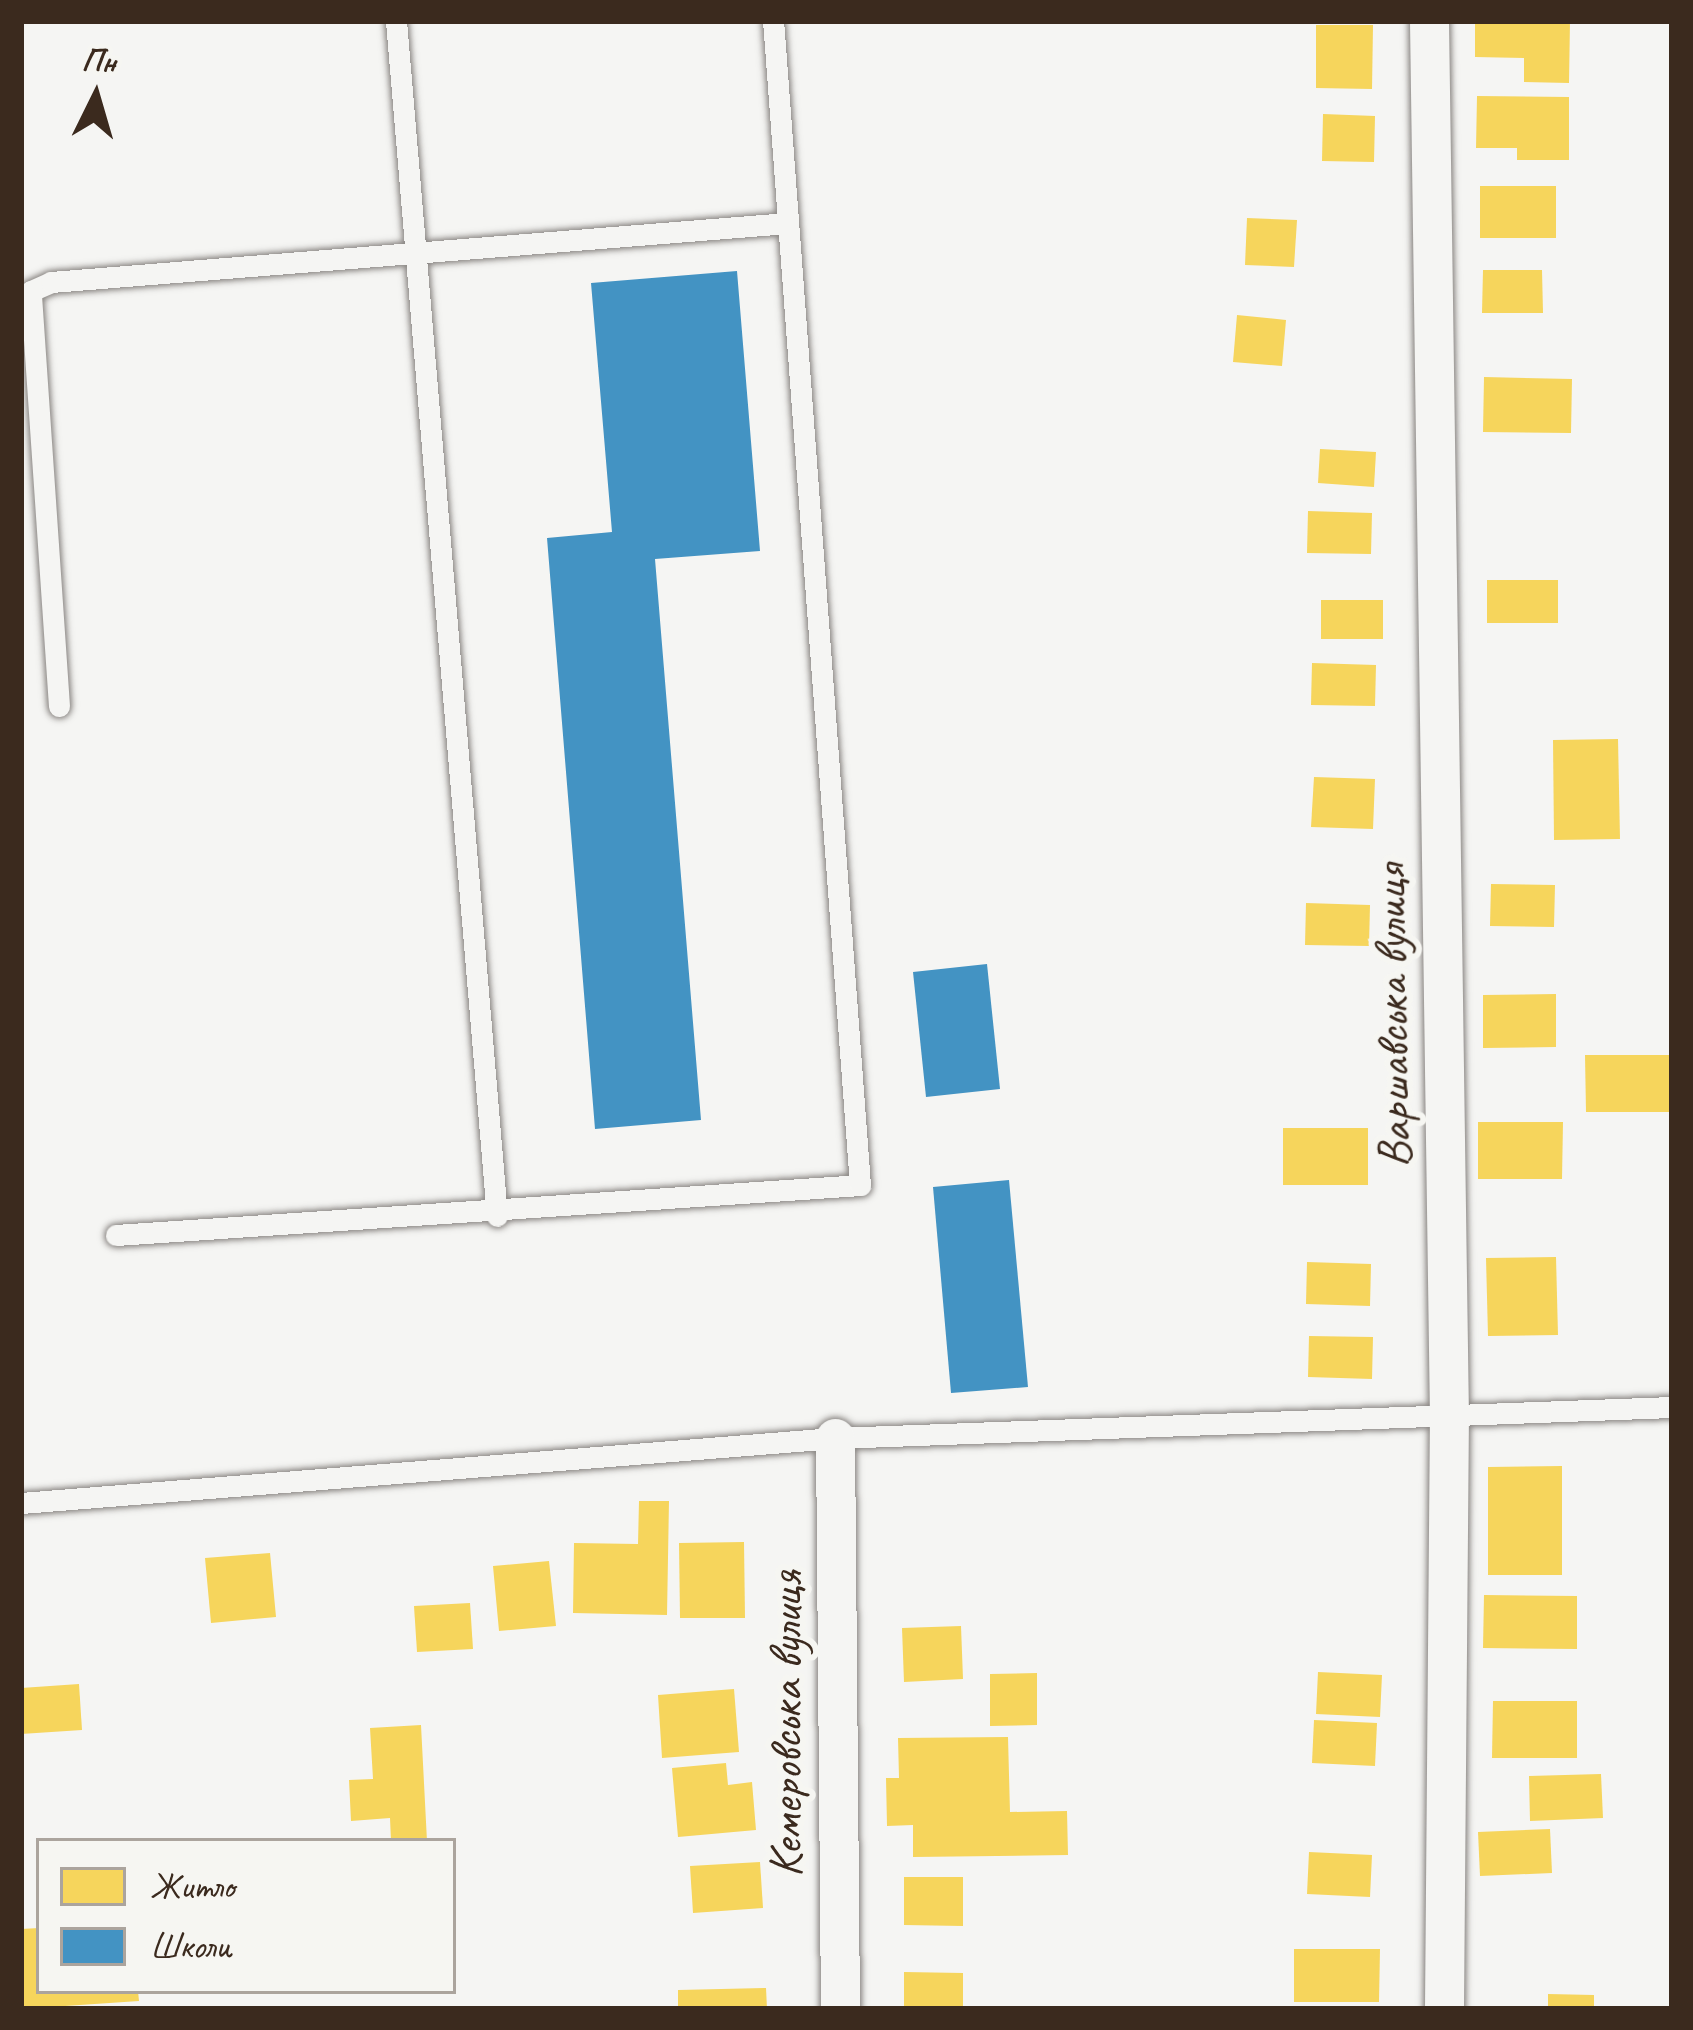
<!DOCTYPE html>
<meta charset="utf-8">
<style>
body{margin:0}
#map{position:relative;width:1693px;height:2030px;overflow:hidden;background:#f5f5f3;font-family:Caveat,sans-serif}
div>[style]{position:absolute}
.homes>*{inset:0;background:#f6d55c}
.schools>*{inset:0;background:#4393c3}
.roads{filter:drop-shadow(0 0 3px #8a8683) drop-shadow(0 0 3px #8a8683)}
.service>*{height:21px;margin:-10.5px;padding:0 10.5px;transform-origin:10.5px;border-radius:10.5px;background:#f5f5f3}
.minor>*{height:39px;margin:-19.5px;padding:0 19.5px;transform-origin:19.5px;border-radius:19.5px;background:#f5f5f3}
span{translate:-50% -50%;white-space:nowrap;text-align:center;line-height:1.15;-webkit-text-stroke:12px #f6f6f2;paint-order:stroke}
.street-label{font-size:48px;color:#3b2a1e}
.frame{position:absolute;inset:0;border:24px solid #3b2a1e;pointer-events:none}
.legend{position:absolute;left:36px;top:1838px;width:420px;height:156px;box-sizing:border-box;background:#f6f6f2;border:3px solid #aba49d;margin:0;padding:15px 21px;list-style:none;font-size:36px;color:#3b2a1e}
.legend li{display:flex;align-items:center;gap:24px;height:60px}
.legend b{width:60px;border:3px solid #aba49d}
.north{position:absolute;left:36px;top:36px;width:120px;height:120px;-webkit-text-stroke:9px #f6f6f2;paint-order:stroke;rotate:5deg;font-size:33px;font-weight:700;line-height:48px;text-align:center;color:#3b2a1e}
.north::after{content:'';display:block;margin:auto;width:42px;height:54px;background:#3b2a1e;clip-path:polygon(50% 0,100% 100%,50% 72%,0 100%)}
</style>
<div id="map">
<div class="homes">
<i style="clip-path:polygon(1475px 21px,1570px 21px,1569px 83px,1524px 82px,1524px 58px,1475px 57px)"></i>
<i style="clip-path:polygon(1316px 25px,1373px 25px,1372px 89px,1316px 88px)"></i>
<i style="clip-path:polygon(1477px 96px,1569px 97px,1569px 160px,1517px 160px,1517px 148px,1476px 148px)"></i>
<i style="clip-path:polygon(1323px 114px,1375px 116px,1374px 162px,1322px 161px)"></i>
<i style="clip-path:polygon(1480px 186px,1556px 186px,1556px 238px,1480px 238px)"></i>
<i style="clip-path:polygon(1247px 218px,1297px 220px,1294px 267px,1245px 265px)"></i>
<i style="clip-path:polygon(1483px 270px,1542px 270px,1543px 313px,1482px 313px)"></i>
<i style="clip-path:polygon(1237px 315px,1286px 320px,1282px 366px,1233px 362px)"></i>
<i style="clip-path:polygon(1484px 377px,1572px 379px,1571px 433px,1483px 432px)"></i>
<i style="clip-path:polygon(1320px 449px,1376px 452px,1374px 487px,1318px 483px)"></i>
<i style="clip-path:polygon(1308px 511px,1372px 513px,1371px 554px,1307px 553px)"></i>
<i style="clip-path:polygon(1487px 580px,1558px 580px,1558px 623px,1487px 623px)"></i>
<i style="clip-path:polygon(1321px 600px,1383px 600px,1383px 639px,1321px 639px)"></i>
<i style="clip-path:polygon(1312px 663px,1376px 665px,1375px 706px,1311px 705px)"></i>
<i style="clip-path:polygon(1618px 739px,1620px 839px,1554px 840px,1553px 740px)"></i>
<i style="clip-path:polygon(1314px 777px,1375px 779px,1373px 829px,1311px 827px)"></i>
<i style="clip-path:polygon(1491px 884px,1555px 885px,1554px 927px,1490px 926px)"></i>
<i style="clip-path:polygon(1306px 903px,1370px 905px,1369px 946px,1305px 945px)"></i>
<i style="clip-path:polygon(1556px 994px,1556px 1047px,1483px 1048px,1483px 995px)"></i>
<i style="clip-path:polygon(1585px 1055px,1670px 1055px,1670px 1112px,1586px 1112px)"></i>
<i style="clip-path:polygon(1478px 1122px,1563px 1122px,1562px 1179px,1478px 1179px)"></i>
<i style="clip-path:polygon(1283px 1128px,1368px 1128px,1368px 1185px,1283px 1185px)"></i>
<i style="clip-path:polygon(1556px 1257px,1558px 1335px,1488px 1336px,1486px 1258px)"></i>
<i style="clip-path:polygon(1307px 1262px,1371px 1264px,1370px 1306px,1306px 1304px)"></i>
<i style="clip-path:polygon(1309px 1336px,1373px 1337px,1372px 1379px,1308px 1377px)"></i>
<i style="clip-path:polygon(1562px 1466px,1562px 1575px,1488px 1575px,1488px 1467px)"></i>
<i style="clip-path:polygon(639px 1501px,669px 1501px,667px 1615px,573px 1613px,574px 1543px,638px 1544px)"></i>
<i style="clip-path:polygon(744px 1542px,745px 1618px,680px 1618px,679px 1543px)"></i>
<i style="clip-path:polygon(270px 1553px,276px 1617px,211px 1623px,205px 1558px)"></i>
<i style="clip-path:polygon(549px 1561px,556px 1626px,499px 1631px,493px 1566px)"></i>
<i style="clip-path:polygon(1484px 1595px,1577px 1596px,1577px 1649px,1483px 1648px)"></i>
<i style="clip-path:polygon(470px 1603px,473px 1649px,417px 1652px,414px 1606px)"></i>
<i style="clip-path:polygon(961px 1626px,963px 1679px,904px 1682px,902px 1628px)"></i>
<i style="clip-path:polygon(1318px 1672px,1382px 1675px,1380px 1717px,1316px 1714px)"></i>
<i style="clip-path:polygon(1037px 1673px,1037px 1725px,990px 1726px,990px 1674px)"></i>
<i style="clip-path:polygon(79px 1684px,82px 1730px,21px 1734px,21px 1688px)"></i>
<i style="clip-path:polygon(734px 1689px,739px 1752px,662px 1758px,658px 1695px)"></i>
<i style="clip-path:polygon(1493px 1701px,1577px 1701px,1577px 1758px,1492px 1758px)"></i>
<i style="clip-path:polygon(1314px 1720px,1377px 1723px,1375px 1766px,1312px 1763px)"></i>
<i style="clip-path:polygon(421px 1725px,427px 1841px,391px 1841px,390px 1818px,351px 1821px,349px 1780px,373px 1779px,370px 1728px)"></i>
<i style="clip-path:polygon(1008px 1737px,1010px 1812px,1067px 1811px,1068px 1855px,913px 1857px,913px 1825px,887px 1826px,886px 1778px,899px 1778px,898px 1738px)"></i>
<i style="clip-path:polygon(726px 1763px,728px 1785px,752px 1782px,756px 1830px,678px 1837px,672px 1768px)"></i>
<i style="clip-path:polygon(1601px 1774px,1603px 1818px,1530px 1821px,1529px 1776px)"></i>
<i style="clip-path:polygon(1550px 1829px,1552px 1873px,1480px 1876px,1478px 1832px)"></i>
<i style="clip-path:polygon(1309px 1852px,1372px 1855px,1370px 1897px,1307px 1894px)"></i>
<i style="clip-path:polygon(760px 1862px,763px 1908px,693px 1913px,690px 1866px)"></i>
<i style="clip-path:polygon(904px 1877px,963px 1877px,963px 1926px,904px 1925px)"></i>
<i style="clip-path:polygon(39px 1928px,39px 1991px,138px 1991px,139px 2001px,21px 2009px,21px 1929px)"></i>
<i style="clip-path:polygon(1294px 1949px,1380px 1949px,1379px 2002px,1294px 2002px)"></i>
<i style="clip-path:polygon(904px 1972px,963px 1973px,963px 2009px,904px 2009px)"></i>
<i style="clip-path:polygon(766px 1988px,767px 2009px,678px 2009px,678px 1990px)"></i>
<i style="clip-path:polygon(1548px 1994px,1594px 1995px,1594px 2009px,1548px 2009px)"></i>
</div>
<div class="schools">
<i style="clip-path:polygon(737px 271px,760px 551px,655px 559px,701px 1120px,595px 1129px,547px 538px,612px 532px,591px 283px)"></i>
<i style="clip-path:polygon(987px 964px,1000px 1089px,926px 1097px,913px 972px)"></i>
<i style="clip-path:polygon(1009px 1180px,1028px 1387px,951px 1393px,933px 1187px)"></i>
</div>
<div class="roads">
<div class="service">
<i style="left:396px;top:21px;width:1199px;rotate:85.17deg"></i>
<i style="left:59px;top:706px;width:416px;rotate:-93.9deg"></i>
<i style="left:31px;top:291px;width:22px;rotate:-24deg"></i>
<i style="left:51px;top:282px;width:739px;rotate:-4.58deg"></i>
<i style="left:116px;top:1235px;width:746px;rotate:-3.84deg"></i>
<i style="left:860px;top:1185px;width:1167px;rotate:-94.27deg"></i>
<i style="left:21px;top:1503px;width:817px;rotate:-4.57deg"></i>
<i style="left:835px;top:1438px;width:838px;rotate:-2.12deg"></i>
</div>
<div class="minor">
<i style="left:1429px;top:21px;width:1390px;rotate:89.18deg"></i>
<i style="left:1449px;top:1411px;width:598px;rotate:90.48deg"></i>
<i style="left:835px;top:1438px;width:571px;rotate:89.5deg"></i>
</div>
</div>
<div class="street-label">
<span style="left:1392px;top:1016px;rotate:-91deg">Варшавська вулиця</span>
<span style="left:786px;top:1724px;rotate:-90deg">Кемеровська вулиця</span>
</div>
<div class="frame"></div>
<ul class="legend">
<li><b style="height:33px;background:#f6d55c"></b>Житло</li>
<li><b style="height:33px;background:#4393c3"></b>Школи</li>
</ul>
<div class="north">Пн</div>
</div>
